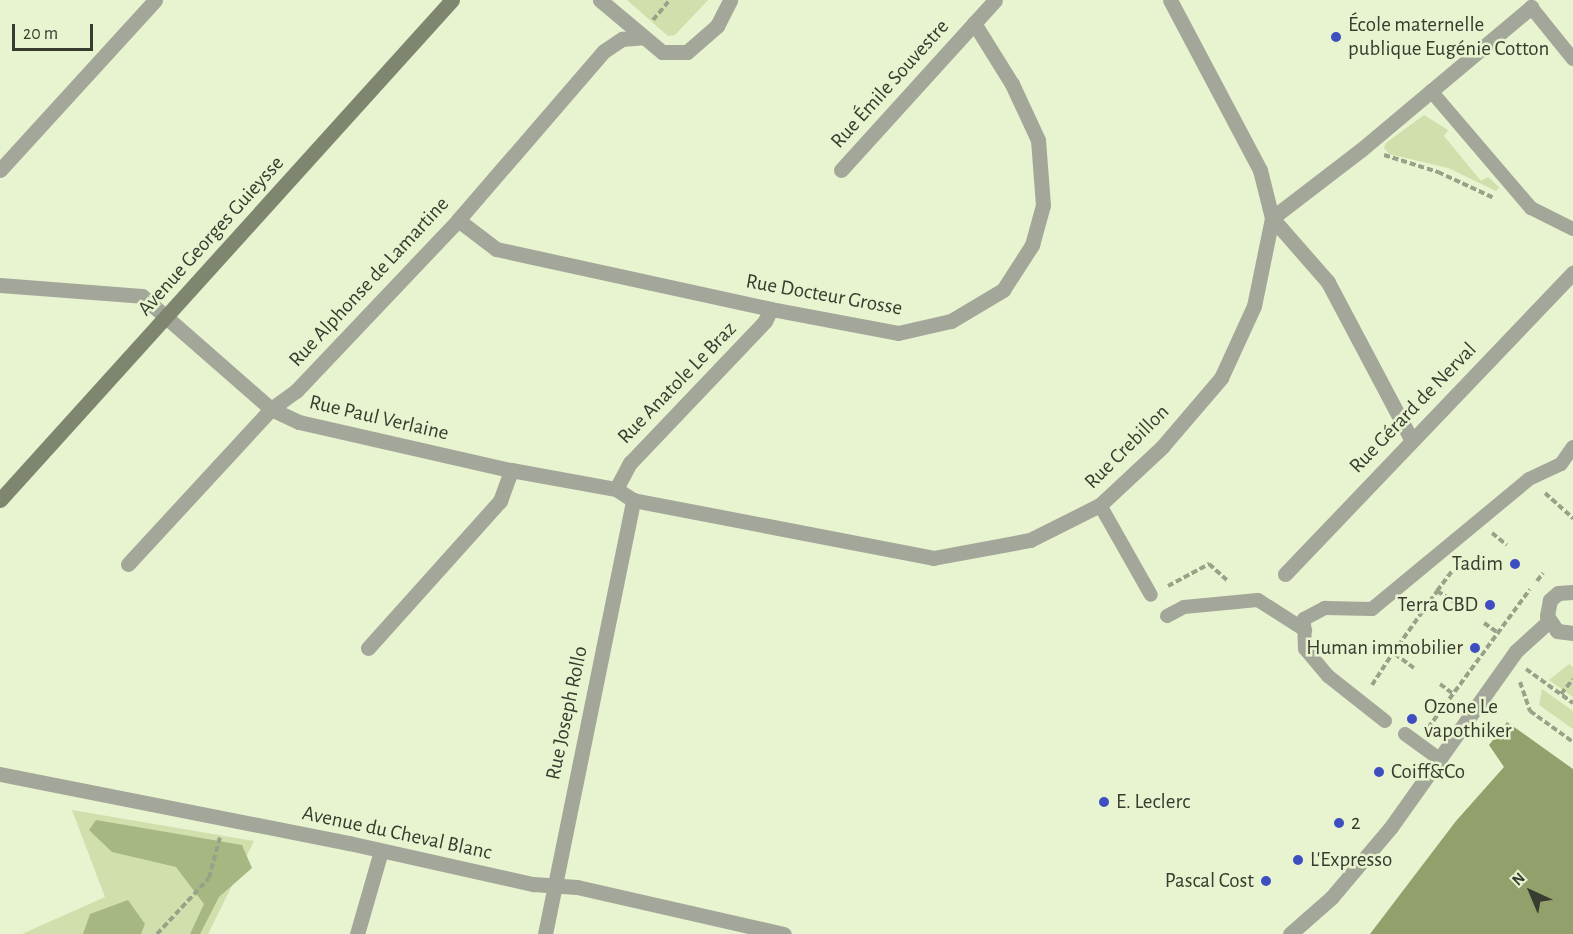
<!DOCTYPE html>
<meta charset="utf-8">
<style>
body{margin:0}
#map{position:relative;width:1573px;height:934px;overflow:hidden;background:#e8f3d0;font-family:"Alegreya Sans",sans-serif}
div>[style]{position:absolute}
.green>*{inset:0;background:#d0dfab}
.forest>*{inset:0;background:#a7b782}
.water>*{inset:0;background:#92a16c}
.path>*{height:4px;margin-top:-2px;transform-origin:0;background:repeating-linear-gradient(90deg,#99a188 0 6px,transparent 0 9px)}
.lane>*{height:14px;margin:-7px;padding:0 7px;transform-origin:7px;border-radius:7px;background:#a3a799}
.street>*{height:15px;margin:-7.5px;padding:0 7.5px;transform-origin:7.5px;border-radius:7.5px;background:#a3a799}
.secondary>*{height:15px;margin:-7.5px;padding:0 7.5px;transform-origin:7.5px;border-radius:7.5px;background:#7f8670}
.dots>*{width:16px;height:16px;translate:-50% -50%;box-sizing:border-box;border:3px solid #e8f3d0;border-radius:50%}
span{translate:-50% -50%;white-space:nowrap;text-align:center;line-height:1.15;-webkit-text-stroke:5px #e8f3d0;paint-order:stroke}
.poi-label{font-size:21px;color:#383c2f}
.left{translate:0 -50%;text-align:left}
.right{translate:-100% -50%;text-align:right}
.street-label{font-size:21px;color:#383c2f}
.north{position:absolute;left:1501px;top:862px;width:60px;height:60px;-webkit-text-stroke:4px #e8f3d0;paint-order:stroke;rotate:316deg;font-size:16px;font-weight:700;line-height:24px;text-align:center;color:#383c2f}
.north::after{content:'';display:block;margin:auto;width:21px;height:27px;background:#383c2f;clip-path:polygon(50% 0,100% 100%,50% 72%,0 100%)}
.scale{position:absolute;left:12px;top:24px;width:81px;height:27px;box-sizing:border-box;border:3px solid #383c2f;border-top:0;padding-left:8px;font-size:18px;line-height:21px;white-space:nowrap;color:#383c2f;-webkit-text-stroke:4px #e8f3d0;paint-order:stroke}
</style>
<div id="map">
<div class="green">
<i style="clip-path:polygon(627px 0,708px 0,675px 35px,668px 36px)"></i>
<i style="clip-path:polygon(1424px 115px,1448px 130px,1444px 136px,1481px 181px,1488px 177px,1499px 187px,1496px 191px,1448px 168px,1389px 154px,1384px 148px,1386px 143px)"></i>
<i style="clip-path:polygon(1569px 664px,1573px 667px,1573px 697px,1549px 680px)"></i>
<i style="clip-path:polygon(1542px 689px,1573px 711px,1573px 729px,1539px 705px)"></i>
<i style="clip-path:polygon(72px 810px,254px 841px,208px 934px,22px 934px,105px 897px)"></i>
</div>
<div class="forest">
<i style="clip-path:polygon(96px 820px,242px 845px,252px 868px,219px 897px,200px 934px,190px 934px,204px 904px,176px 867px,112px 852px,89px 830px)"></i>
<i style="clip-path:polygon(128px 900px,145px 924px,141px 934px,83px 934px,90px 914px)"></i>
</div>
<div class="water">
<i style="clip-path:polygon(1507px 722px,1573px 769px,1573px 934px,1370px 934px,1456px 821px,1504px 767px,1489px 745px)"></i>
</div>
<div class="path">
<i style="left:653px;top:20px;width:26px;rotate:-50deg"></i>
<i style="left:1384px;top:155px;width:57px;rotate:17.5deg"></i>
<i style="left:1438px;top:172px;width:62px;rotate:24.9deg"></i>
<i style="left:1545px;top:493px;width:38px;rotate:42deg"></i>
<i style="left:1492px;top:533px;width:19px;rotate:39deg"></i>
<i style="left:1537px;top:581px;width:10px;rotate:-53deg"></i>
<i style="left:1168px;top:586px;width:47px;rotate:-28.2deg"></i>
<i style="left:1209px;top:564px;width:27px;rotate:42deg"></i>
<i style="left:1437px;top:591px;width:26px;rotate:-53deg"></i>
<i style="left:1484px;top:623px;width:16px;rotate:35deg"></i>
<i style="left:1414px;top:668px;width:26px;rotate:-144deg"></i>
<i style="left:1393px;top:653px;width:76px;rotate:-54.6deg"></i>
<i style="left:1437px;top:591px;width:26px;rotate:32deg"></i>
<i style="left:1526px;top:669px;width:58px;rotate:35.9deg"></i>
<i style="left:1520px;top:682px;width:31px;rotate:71deg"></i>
<i style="left:1530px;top:711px;width:53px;rotate:35.8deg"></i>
<i style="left:1440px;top:684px;width:15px;rotate:37deg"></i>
<i style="left:1372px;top:685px;width:38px;rotate:-57deg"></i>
<i style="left:1561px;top:694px;width:19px;rotate:-51deg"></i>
<i style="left:1428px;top:728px;width:172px;rotate:-53.7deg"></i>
<i style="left:157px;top:934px;width:76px;rotate:-47.1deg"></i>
<i style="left:209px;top:878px;width:42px;rotate:-75deg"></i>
</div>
<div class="lane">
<i style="left:1531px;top:7px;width:67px;rotate:51.1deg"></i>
<i style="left:1431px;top:91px;width:154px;rotate:49.5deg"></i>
<i style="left:1531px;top:208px;width:47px;rotate:26.6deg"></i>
<i style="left:1100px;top:505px;width:103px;rotate:60.5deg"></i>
<i style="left:1167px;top:616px;width:19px;rotate:-28deg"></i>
<i style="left:1184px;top:607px;width:74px;rotate:-5.4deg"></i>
<i style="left:1258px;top:600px;width:56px;rotate:32.6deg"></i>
<i style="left:1385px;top:721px;width:73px;rotate:-141.7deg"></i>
<i style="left:1328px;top:676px;width:35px;rotate:-130deg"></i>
<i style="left:1305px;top:649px;width:30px;rotate:-92deg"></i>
<i style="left:1304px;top:619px;width:24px;rotate:-28deg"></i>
<i style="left:1325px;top:608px;width:47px;rotate:1.2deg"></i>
<i style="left:1372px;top:609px;width:204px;rotate:-39.6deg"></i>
<i style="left:1529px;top:479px;width:35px;rotate:-25deg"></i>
<i style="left:1561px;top:464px;width:21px;rotate:-55deg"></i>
<i style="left:1405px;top:734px;width:41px;rotate:36deg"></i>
</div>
<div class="street">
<i style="left:600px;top:0;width:81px;rotate:40deg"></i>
<i style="left:662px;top:52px;width:25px"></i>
<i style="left:687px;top:52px;width:40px;rotate:-41deg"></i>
<i style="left:717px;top:26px;width:29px;rotate:-63deg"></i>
<i style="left:0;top:170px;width:230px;rotate:-47.6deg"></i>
<i style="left:841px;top:170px;width:229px;rotate:-47.8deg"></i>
<i style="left:458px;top:220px;width:48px;rotate:37.3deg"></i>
<i style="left:496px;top:249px;width:281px;rotate:12.3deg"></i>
<i style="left:771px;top:309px;width:129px;rotate:10.7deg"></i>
<i style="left:898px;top:333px;width:54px;rotate:-12.8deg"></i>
<i style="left:951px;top:321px;width:61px;rotate:-30.8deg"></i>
<i style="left:1003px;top:290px;width:54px;rotate:-57.2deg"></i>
<i style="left:1032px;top:245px;width:41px;rotate:-74.6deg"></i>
<i style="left:1043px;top:205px;width:65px;rotate:-94.4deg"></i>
<i style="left:1038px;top:140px;width:62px;rotate:-114.9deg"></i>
<i style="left:1012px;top:84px;width:72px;rotate:-121.9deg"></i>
<i style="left:0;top:285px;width:142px;rotate:4.4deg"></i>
<i style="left:142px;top:296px;width:171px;rotate:41.2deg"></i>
<i style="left:271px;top:409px;width:31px;rotate:25deg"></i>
<i style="left:299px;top:422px;width:217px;rotate:12.8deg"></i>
<i style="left:511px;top:470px;width:107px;rotate:10.3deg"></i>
<i style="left:616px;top:489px;width:20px;rotate:33deg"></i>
<i style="left:633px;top:500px;width:306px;rotate:10.9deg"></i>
<i style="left:933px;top:558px;width:99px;rotate:-10.5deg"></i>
<i style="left:1030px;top:540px;width:78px;rotate:-26.6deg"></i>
<i style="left:1100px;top:505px;width:85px;rotate:-43.1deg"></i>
<i style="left:1162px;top:447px;width:91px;rotate:-49.5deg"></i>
<i style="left:1221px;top:378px;width:79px;rotate:-65.4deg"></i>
<i style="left:1254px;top:306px;width:90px;rotate:-78.4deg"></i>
<i style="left:1272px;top:218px;width:49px;rotate:-104deg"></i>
<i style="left:1260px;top:170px;width:192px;rotate:-117.9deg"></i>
<i style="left:1411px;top:439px;width:178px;rotate:-117.9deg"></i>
<i style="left:1328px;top:282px;width:85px;rotate:-131.2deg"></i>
<i style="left:1272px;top:218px;width:113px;rotate:-37.5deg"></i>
<i style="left:1362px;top:149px;width:221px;rotate:-40deg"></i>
<i style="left:616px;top:489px;width:30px;rotate:-62deg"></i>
<i style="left:630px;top:463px;width:196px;rotate:-46.4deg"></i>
<i style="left:765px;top:321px;width:13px;rotate:-63deg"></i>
<i style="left:128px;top:564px;width:211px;rotate:-47.3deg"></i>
<i style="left:271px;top:409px;width:31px;rotate:-36deg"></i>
<i style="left:296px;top:391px;width:236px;rotate:-46.5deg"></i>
<i style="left:458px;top:220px;width:223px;rotate:-49.2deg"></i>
<i style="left:604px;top:51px;width:22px;rotate:-34deg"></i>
<i style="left:622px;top:39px;width:21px;rotate:-5deg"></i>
<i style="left:1285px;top:574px;width:417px;rotate:-46.3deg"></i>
<i style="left:1573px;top:592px;width:15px;rotate:176deg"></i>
<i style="left:1558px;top:593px;width:11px;rotate:139deg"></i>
<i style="left:1550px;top:600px;width:16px;rotate:101deg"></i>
<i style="left:1547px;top:616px;width:18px;rotate:56deg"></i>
<i style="left:1557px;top:631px;width:16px;rotate:7deg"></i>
<i style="left:368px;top:648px;width:198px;rotate:-48.1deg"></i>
<i style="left:500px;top:501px;width:33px;rotate:-70deg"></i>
<i style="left:0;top:774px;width:356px;rotate:11.2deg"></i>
<i style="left:349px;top:843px;width:189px;rotate:12.6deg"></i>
<i style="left:533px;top:884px;width:44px;rotate:3.9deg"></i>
<i style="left:577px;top:887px;width:212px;rotate:12.8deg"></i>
<i style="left:357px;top:934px;width:86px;rotate:-73.9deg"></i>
<i style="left:545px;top:934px;width:443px;rotate:-78.5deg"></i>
<i style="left:1290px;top:934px;width:55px;rotate:-41.3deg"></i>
<i style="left:1331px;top:898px;width:93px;rotate:-49.8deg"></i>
<i style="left:1391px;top:827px;width:216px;rotate:-54.6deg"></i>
<i style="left:1516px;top:651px;width:43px;rotate:-42.2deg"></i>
</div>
<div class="secondary">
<i style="left:0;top:500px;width:674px;rotate:-47.89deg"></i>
</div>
<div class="dots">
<i style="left:1336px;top:37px;background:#3d4ec1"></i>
<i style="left:1515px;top:564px;background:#3d4ec1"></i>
<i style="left:1490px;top:605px;background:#3d4ec1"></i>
<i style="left:1475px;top:648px;background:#3d4ec1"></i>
<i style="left:1412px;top:719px;background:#3d4ec1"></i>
<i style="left:1379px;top:772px;background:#3d4ec1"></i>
<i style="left:1104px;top:802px;background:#3d4ec1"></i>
<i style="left:1339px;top:823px;background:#3d4ec1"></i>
<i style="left:1298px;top:860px;background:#3d4ec1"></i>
<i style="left:1266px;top:881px;background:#3d4ec1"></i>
</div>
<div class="poi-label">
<span class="left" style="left:1348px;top:37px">École maternelle<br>publique Eugénie Cotton</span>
<span class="right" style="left:1503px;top:564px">Tadim</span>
<span class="right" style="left:1478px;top:605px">Terra CBD</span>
<span class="right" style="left:1463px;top:648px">Human immobilier</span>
<span class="left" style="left:1424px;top:719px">Ozone Le<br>vapothiker</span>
<span class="left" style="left:1391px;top:772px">Coiff&amp;Co</span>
<span class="left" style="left:1116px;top:802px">E. Leclerc</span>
<span class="left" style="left:1351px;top:823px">2</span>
<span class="left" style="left:1310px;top:860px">L'Expresso</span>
<span class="right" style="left:1254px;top:881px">Pascal Cost</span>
</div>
<div class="street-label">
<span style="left:890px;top:84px;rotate:-48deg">Rue Émile Souvestre</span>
<span style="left:211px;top:236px;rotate:-48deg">Avenue Georges Guieysse</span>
<span style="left:369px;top:282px;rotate:-47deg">Rue Alphonse de Lamartine</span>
<span style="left:824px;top:295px;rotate:10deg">Rue Docteur Grosse</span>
<span style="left:677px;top:383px;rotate:-46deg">Rue Anatole Le Braz</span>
<span style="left:1413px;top:408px;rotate:-46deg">Rue Gérard de Nerval</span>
<span style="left:379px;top:418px;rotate:13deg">Rue Paul Verlaine</span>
<span style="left:1127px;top:447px;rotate:-45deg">Rue Crebillon</span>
<span style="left:567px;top:713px;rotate:-78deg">Rue Joseph Rollo</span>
<span style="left:397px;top:833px;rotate:12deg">Avenue du Cheval Blanc</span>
</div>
<div class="north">N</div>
<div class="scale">20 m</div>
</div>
